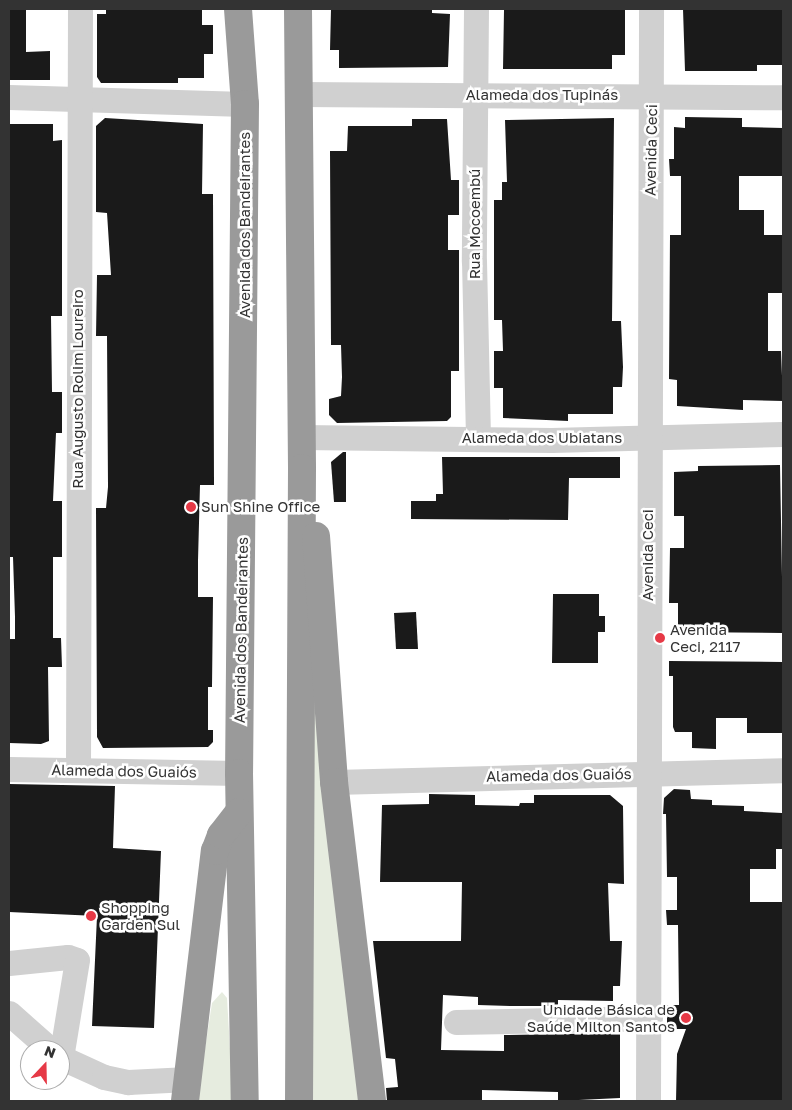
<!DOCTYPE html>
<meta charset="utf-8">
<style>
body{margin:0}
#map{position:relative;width:792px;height:1110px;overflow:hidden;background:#fff;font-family:"Golos Text",sans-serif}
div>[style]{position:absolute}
.green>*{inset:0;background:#e6ecdf}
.building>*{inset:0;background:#1a1a1a}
.minor>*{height:25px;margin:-12.5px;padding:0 12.5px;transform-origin:12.5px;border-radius:12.5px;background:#d0d0d0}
.highway>*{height:28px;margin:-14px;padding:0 14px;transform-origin:14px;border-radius:14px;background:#9a9a9a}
.dots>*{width:14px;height:14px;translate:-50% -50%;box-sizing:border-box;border:2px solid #fff;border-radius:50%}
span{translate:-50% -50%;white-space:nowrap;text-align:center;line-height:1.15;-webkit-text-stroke:5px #fff;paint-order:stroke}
.street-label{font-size:15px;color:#333}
.poi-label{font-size:15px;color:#333}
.left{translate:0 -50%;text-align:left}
.right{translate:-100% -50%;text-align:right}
.frame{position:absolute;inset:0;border:10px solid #333;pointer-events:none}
.north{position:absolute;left:20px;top:1040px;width:50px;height:50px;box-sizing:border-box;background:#fff;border:1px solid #adadad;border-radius:50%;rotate:21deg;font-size:14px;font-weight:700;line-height:20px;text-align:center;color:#333}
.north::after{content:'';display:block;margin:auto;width:18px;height:22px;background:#e63946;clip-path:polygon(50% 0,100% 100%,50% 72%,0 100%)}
</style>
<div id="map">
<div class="green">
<i style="clip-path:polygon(314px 703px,362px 1101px,312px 1101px)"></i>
<i style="clip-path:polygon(222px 992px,227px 998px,233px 1101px,197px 1101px,212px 1003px)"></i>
</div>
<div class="building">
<i style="clip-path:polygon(10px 9px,26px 9px,26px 52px,50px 51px,50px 80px,9px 80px)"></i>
<i style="clip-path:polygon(106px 9px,202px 9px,202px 25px,213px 25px,213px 54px,204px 54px,204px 78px,178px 78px,178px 83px,101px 83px,97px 77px,97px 14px,106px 14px)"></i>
<i style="clip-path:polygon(331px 9px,432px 9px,432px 13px,450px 14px,448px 67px,339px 68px,339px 50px,330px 50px)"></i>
<i style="clip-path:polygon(625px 9px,625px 55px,612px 55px,612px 69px,503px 69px,504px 10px)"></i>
<i style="clip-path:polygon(683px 9px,783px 9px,783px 65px,757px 65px,757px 71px,685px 71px)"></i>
<i style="clip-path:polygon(685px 117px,742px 118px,742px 127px,783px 128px,783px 176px,739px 176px,739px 210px,764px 210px,764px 235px,783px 235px,783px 293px,768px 293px,768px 351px,781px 351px,783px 401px,743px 400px,743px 410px,677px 406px,677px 380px,669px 379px,670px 235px,681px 235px,681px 176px,670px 176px,669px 159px,674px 159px,674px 127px,685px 128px)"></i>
<i style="clip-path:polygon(105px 118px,203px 124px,202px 194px,213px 194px,214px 485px,200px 485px,198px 561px,198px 597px,213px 597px,212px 687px,208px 687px,208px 730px,213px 730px,213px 742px,208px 747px,103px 748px,97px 737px,96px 508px,106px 508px,108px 487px,107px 336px,96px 336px,97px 275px,111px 275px,107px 213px,96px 212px,96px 126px)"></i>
<i style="clip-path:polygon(614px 118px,612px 321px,621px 321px,623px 367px,622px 387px,613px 387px,613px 414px,568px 414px,568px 421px,503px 418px,503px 388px,494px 388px,494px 351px,503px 351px,502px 320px,494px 320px,494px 200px,502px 200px,502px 182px,507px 182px,505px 120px)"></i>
<i style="clip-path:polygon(412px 119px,447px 119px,451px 180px,459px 180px,459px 215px,448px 215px,448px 250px,459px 250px,459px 371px,451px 371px,451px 417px,447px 421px,337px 423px,329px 415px,329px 399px,341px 396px,342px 377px,341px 345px,331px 345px,330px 151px,347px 151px,348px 126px,412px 126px)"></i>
<i style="clip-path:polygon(9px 124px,53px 124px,53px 141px,62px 140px,62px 316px,51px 316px,52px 392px,62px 392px,62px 433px,56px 433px,53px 501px,62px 501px,62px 557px,53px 557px,53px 638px,61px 638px,62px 667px,48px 667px,49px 741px,41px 744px,9px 743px,9px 639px,15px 639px,15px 617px,13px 557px,9px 557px)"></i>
<i style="clip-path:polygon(343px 452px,346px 452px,346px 502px,334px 502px,331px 462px)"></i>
<i style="clip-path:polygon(442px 457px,620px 457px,620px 478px,569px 478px,568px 520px,411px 519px,411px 501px,436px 501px,436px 494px,443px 494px)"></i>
<i style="clip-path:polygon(780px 465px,783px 633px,678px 632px,678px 603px,669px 603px,670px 548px,684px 548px,684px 516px,674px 516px,674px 472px,698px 471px,698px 466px)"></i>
<i style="clip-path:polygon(553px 594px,599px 594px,599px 616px,605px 616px,605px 632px,598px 632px,598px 663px,552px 663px)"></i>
<i style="clip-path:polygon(416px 612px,418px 649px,396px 649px,394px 613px)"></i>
<i style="clip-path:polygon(669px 661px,783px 662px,783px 733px,747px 733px,747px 718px,716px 718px,716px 749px,692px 748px,692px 732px,675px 732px,673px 727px,673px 676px,669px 676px)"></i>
<i style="clip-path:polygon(9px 784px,115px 786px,113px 848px,161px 851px,154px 1028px,92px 1026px,97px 916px,9px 912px)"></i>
<i style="clip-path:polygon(674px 789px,690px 790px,691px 799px,712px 800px,712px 805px,744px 806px,744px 811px,782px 813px,782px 849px,776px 849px,776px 869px,750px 869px,750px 902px,783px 902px,783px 1101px,676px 1101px,677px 1054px,686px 1029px,667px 1029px,667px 1005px,679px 1005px,678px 925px,667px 925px,666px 910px,677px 910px,677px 877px,667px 877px,666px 814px,663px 814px,664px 798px)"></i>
<i style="clip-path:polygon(429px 794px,475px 795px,475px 805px,519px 806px,520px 803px,534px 803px,534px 795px,610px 795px,623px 806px,624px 884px,608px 883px,610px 941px,622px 941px,620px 986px,613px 986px,613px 1001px,558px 1000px,558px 1006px,512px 1006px,478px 1005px,478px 997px,443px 995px,441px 1050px,504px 1051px,504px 1035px,620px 1033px,620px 1098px,558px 1101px,558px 1092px,482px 1090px,482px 1101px,387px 1101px,386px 1088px,398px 1087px,395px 1059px,386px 1058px,373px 941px,461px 941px,462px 882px,380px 882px,382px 805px,429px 804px)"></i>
</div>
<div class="minor">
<i style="left:476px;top:9px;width:252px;rotate:90.5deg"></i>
<i style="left:474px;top:261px;width:177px;rotate:88.7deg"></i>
<i style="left:300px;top:94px;width:483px;rotate:0.4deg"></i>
<i style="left:9px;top:97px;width:236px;rotate:1.7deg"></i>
<i style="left:301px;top:437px;width:250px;rotate:0.7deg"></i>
<i style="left:551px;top:440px;width:232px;rotate:-1.5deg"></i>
<i style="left:9px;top:769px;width:230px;rotate:1deg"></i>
<i style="left:78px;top:770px;width:761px;rotate:-89.85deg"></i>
<i style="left:334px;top:782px;width:449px;rotate:-1.5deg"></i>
<i style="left:9px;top:963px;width:59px;rotate:-5.8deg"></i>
<i style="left:68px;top:957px;width:9px;rotate:18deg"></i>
<i style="left:77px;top:960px;width:99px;rotate:99.3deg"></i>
<i style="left:9px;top:1013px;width:56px;rotate:41.4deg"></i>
<i style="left:456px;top:1022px;width:194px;rotate:-1.2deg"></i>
<i style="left:60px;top:1057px;width:48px;rotate:24.4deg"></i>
<i style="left:104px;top:1077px;width:25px;rotate:12deg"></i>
<i style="left:128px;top:1082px;width:60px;rotate:-2.9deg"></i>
<i style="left:648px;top:1101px;width:1092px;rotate:-89.84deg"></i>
</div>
<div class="highway">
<i style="left:238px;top:9px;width:95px;rotate:85.8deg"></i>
<i style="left:245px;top:104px;width:669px;rotate:90.51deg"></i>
<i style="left:239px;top:773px;width:328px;rotate:89deg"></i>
<i style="left:298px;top:9px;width:459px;rotate:89.5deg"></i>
<i style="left:302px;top:468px;width:633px;rotate:90.27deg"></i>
<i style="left:316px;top:536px;width:247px;rotate:85.8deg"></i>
<i style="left:334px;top:782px;width:321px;rotate:83.2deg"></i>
<i style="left:185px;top:1101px;width:252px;rotate:-83.2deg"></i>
<i style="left:215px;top:851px;width:17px;rotate:-69deg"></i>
<i style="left:221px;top:835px;width:29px;rotate:-52deg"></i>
</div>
<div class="dots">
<i style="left:191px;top:507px;background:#e63946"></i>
<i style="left:660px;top:638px;background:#e63946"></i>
<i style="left:91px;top:916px;background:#e63946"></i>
<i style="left:686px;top:1018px;background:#e63946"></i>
</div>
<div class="street-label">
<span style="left:542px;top:95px">Alameda dos Tupinás</span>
<span style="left:651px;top:150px;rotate:-89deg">Avenida Ceci</span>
<span style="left:475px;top:224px;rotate:-90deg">Rua Mocoembú</span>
<span style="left:245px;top:225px;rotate:-90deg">Avenida dos Bandeirantes</span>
<span style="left:78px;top:389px;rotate:-90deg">Rua Augusto Rolim Loureiro</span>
<span style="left:542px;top:438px">Alameda dos Ubiatans</span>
<span style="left:648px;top:555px;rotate:-90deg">Avenida Ceci</span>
<span style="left:241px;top:630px;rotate:-89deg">Avenida dos Bandeirantes</span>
<span style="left:124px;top:771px;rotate:1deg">Alameda dos Guaiós</span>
<span style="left:559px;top:775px;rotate:-1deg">Alameda dos Guaiós</span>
</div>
<div class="poi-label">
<span class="left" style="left:201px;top:507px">Sun Shine Office</span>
<span class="left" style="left:670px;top:638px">Avenida<br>Ceci, 2117</span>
<span class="left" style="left:101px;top:916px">Shopping<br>Garden Sul</span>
<span class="right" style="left:675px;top:1018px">Unidade Básica de<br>Saúde Milton Santos</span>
</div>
<div class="frame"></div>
<div class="north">N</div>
</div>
